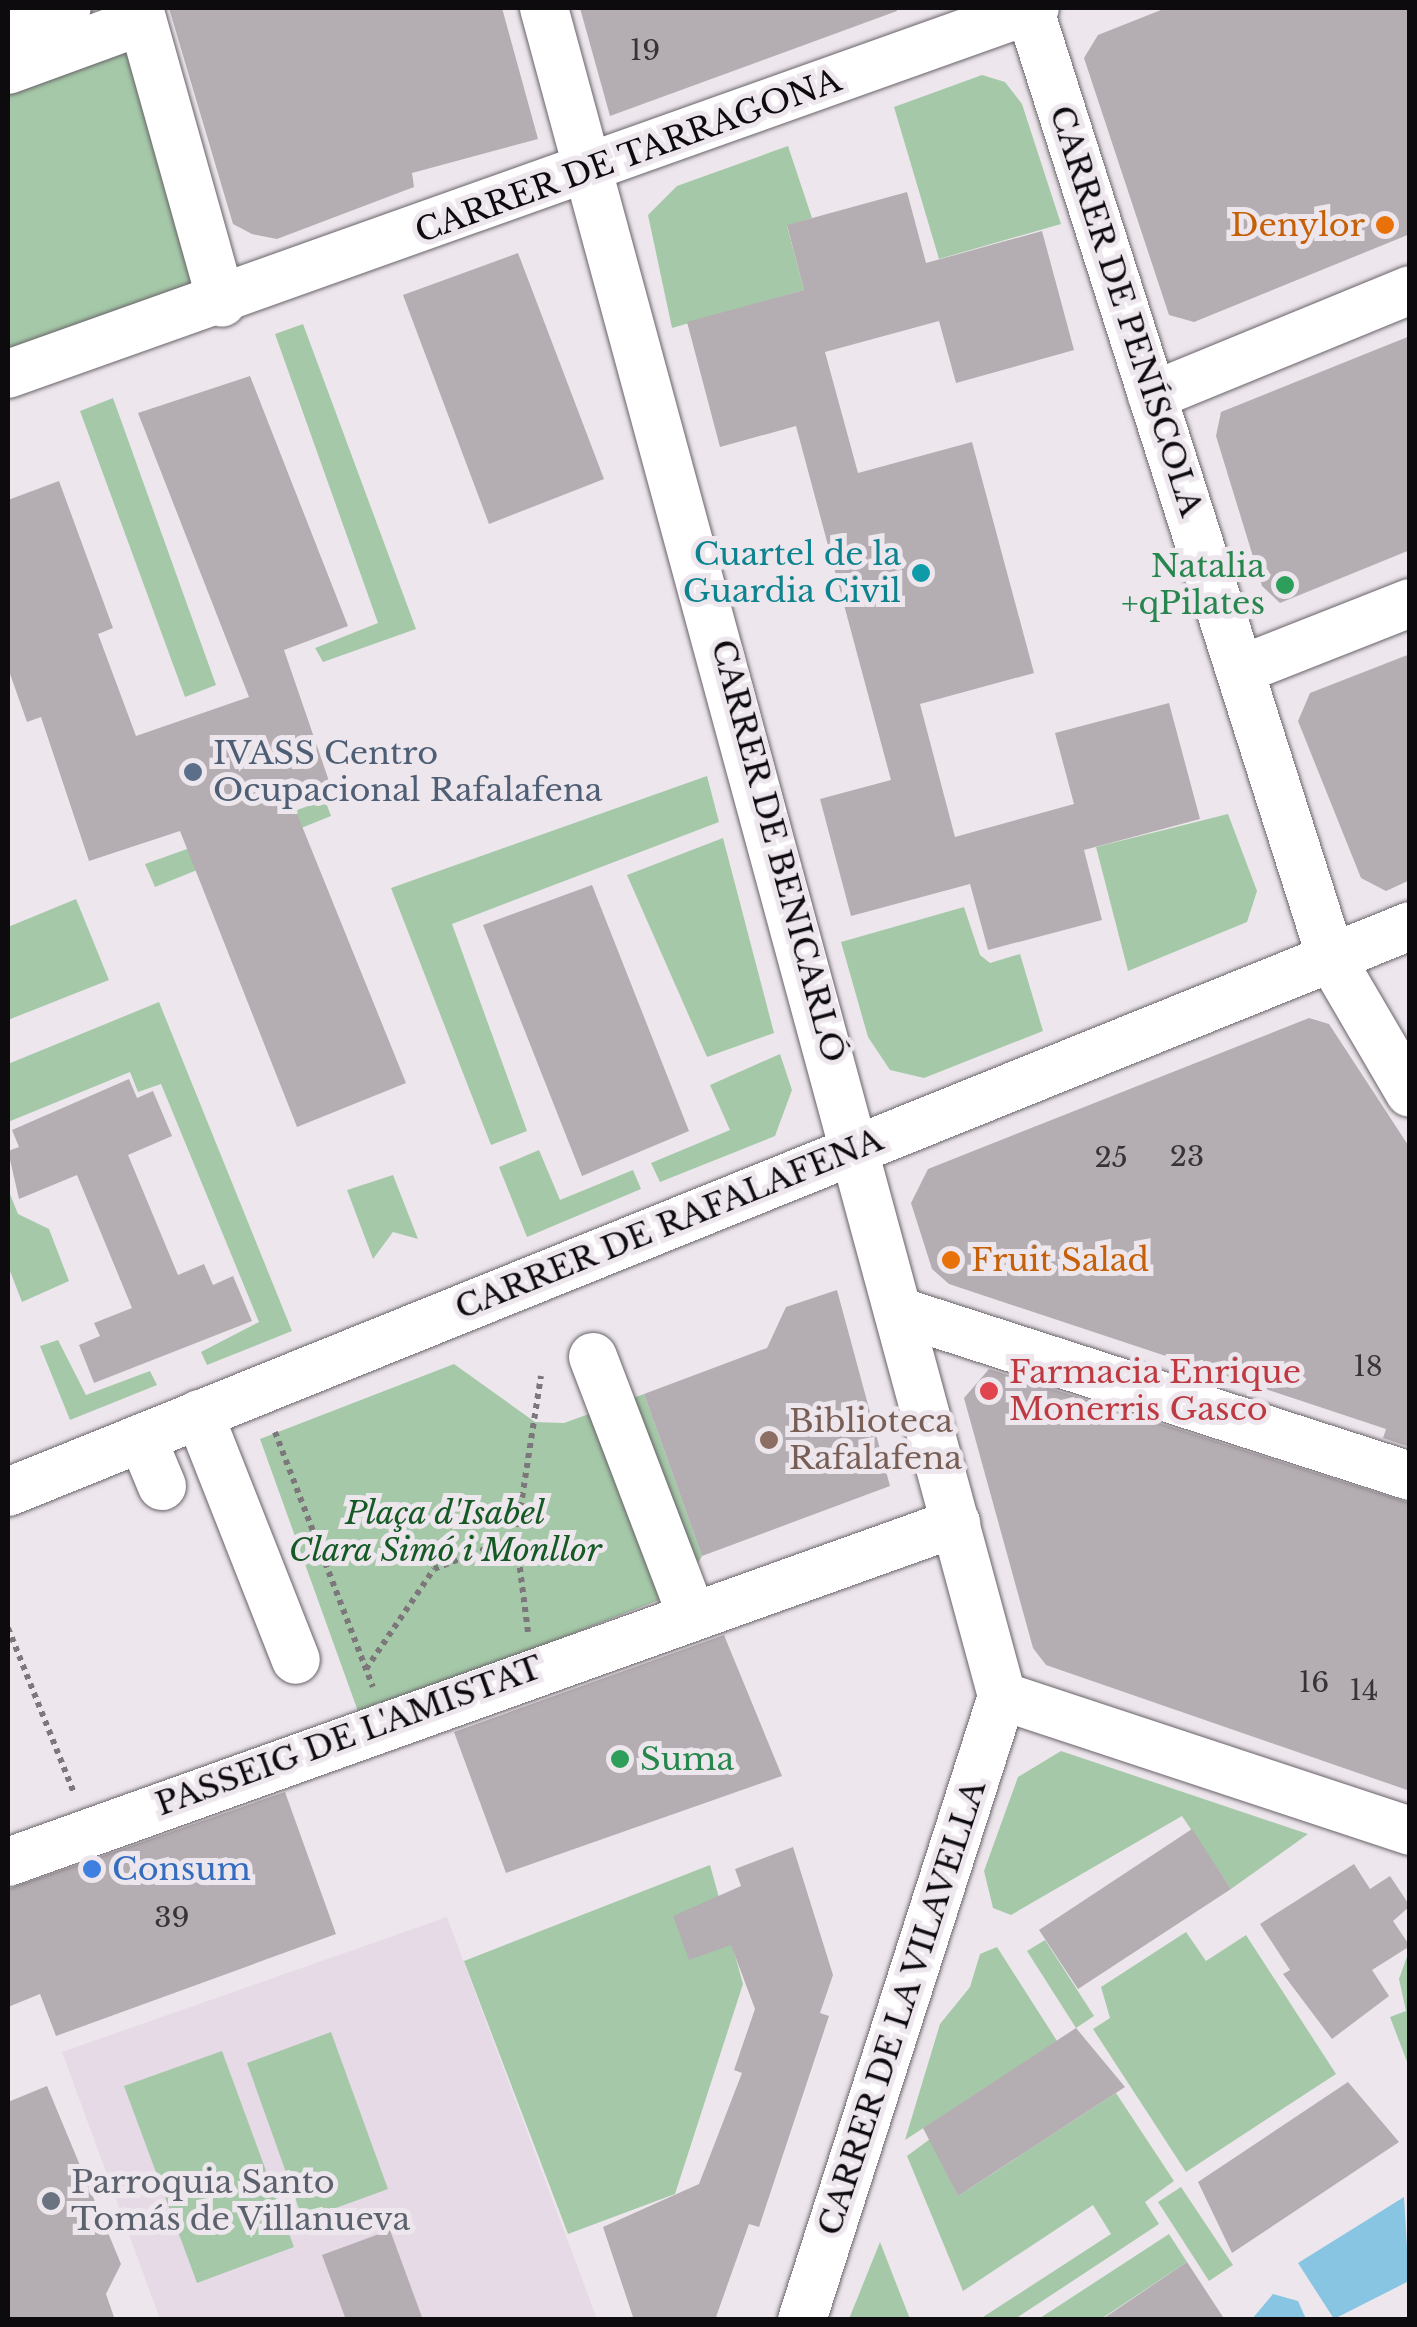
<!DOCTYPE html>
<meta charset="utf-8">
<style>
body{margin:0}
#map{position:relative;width:1417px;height:2327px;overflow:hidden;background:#ede7ed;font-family:"Libre Baskerville",serif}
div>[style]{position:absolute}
.built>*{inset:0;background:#e6dae6}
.green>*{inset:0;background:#a5c9a8}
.water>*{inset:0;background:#87c5e3}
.building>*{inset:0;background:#b4adb2}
.path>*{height:6px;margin-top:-3px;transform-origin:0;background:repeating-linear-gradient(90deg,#7b777b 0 5px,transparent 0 10px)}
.roads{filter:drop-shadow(0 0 2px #696369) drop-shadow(0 0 2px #696369)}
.minor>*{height:48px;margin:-24px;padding:0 24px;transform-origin:24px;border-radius:24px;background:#fff}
.dots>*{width:28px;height:28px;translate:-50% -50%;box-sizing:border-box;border:5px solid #ede7ed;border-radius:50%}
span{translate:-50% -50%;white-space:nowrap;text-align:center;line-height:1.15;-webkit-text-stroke:10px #ede7ed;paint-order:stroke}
.number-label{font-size:28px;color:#373436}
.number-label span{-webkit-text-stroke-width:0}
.street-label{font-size:32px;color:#0d0b0d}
.food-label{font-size:32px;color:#c56008}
.right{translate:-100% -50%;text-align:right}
.left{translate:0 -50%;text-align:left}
.culture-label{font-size:32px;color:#0d838f}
.leisure-label{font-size:32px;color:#27864d}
.service-label{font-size:32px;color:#4e5e75}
.health-label{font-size:32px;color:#be3a42}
.education-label{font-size:32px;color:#785e54}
.park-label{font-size:32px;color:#155925;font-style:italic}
.shop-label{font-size:32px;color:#366cbe}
.worship-label{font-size:32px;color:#5b616d}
.frame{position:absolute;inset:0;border:10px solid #0d0b0d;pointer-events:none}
</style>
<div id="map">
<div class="built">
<i style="clip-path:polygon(447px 1917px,597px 2319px,160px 2319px,62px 2052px)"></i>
</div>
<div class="green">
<i style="clip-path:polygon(122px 28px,198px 287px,8px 362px,8px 69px)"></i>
<i style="clip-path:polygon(982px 75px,1005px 82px,1022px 104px,1061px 224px,939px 259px,894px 107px)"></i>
<i style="clip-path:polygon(788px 146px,812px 218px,787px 226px,804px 290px,672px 328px,648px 215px,677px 186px)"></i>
<i style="clip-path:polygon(303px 324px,416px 629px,323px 662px,315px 648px,378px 623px,275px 334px)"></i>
<i style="clip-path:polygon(113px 398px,216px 685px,185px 697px,80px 411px)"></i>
<i style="clip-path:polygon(707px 776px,719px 822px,452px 924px,527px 1131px,491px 1145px,391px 888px)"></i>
<i style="clip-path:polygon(325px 800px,331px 816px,155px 887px,145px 864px)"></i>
<i style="clip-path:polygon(1228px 814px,1257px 891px,1247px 922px,1128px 971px,1096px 847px)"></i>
<i style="clip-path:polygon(723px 838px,774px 1033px,707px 1057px,627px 875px)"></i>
<i style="clip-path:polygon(76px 899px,109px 980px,8px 1020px,8px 927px)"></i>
<i style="clip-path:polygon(964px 907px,980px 955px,990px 963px,1020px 954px,1043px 1031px,924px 1078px,890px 1070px,868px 1037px,841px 942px)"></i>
<i style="clip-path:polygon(159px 1002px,292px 1331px,207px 1365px,201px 1352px,259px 1322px,161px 1084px,138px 1092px,130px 1072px,8px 1122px,8px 1064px)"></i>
<i style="clip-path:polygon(780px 1054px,792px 1090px,775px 1136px,660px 1182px,651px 1163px,730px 1130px,710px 1085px)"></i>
<i style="clip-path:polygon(539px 1150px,560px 1200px,633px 1170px,641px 1189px,527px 1237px,499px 1167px)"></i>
<i style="clip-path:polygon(393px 1175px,418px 1239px,393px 1232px,373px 1259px,347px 1190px)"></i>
<i style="clip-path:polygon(8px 1189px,18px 1214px,49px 1229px,69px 1281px,22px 1302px,8px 1266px)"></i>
<i style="clip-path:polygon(58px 1340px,86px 1395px,150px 1371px,157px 1385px,70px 1420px,40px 1346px)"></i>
<i style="clip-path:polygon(454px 1364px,535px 1422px,564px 1423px,644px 1394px,702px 1556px,682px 1591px,360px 1717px,260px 1439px)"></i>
<i style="clip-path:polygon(1061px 1751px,1308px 1834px,1231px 1889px,1182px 1816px,1011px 1915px,993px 1908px,984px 1871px,1018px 1777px)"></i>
<i style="clip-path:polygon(710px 1865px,743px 1984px,675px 2194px,568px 2234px,464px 1961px)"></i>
<i style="clip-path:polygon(1186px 1932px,1206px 1961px,1246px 1935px,1336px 2074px,1186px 2172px,1093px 2029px,1110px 2018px,1101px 1987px)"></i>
<i style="clip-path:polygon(1045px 1940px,1094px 2016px,1076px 2028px,1027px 1951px)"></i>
<i style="clip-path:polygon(997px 1947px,1057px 2041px,905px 2140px,940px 2024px,970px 1987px,980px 1954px)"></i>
<i style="clip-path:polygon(1409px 1951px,1409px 2067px,1390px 2017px,1406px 2011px,1399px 1979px)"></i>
<i style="clip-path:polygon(331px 2032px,388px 2189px,303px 2220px,247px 2063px)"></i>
<i style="clip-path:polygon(222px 2051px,294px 2247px,197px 2283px,124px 2086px)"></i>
<i style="clip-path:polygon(1116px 2093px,1174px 2181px,1145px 2202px,1159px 2224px,1015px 2319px,980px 2319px,1111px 2234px,1093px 2205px,963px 2291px,907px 2156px,930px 2139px,958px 2196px)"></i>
<i style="clip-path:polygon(1181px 2187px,1233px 2265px,1209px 2281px,1158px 2202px)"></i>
<i style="clip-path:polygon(1169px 2234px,1187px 2262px,1101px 2319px,1037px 2320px)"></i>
<i style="clip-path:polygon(880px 2242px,910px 2319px,849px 2319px)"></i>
</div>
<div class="water">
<i style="clip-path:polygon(1404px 2197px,1409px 2281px,1334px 2319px,1298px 2263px)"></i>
<i style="clip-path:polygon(1273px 2294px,1298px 2301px,1306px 2319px,1252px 2319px)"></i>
</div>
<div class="building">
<i style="clip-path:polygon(169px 8px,502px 8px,538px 139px,412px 173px,414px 187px,277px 239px,252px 234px,233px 224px)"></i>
<i style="clip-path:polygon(580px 8px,897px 8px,897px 11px,610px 116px)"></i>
<i style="clip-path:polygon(1166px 8px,1410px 8px,1410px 234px,1194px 322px,1169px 315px,1084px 58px,1098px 35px)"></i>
<i style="clip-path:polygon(907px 192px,926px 263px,1042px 231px,1074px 350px,956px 383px,939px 321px,825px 352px,858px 473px,972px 442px,1034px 673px,920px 704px,955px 837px,1074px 804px,1055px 733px,1169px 703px,1200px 819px,1084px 850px,1102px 920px,988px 950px,970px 884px,851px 916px,820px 799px,891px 780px,796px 426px,720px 447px,687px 322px,804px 290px,787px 225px)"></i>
<i style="clip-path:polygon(518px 253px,604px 479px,489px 524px,403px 295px)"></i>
<i style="clip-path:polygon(1410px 336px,1410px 550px,1280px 603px,1262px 586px,1216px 436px,1221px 412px)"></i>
<i style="clip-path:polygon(250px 376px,348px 626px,284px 650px,329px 781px,289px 794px,406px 1083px,297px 1127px,180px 831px,89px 861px,41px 717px,27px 722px,8px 668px,8px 500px,59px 481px,113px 628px,98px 634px,136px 736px,249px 697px,138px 413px)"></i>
<i style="clip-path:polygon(1410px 654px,1410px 880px,1386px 891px,1361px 878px,1298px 721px,1310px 693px)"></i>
<i style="clip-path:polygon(592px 885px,689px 1131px,582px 1176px,483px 925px)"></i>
<i style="clip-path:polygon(1309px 1018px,1329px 1024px,1410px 1148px,1410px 1447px,1383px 1438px,1386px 1429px,949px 1284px,932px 1269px,911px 1203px,928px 1169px)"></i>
<i style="clip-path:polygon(129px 1079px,137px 1098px,153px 1091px,172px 1136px,128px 1155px,178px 1275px,204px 1264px,213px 1285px,233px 1276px,252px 1321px,94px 1383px,79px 1345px,100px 1336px,94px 1323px,132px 1308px,77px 1175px,19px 1199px,8px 1151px,19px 1147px,12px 1130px)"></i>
<i style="clip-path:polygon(837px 1290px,890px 1486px,702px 1556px,644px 1394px,767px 1348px,786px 1307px)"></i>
<i style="clip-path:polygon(989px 1369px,1410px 1503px,1410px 1791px,1046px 1665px,1033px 1648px,964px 1398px)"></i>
<i style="clip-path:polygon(724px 1635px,782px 1776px,506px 1873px,454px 1732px)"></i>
<i style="clip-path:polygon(285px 1792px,336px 1934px,56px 2036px,40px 1994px,8px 2007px,8px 1889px)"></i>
<i style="clip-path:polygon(1192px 1829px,1231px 1889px,1078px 1989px,1039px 1930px)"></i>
<i style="clip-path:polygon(793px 1847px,833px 1975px,820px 2013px,829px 2016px,759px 2227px,749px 2224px,715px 2320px,634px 2320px,603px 2227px,699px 2184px,742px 2073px,734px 2070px,755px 2009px,731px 1945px,689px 1960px,673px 1916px,741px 1886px,735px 1869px)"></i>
<i style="clip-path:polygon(1354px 1864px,1370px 1889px,1390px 1876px,1410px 1906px,1393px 1921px,1410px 1946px,1372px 1970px,1389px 1996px,1332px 2039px,1283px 1974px,1290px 1970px,1260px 1924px)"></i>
<i style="clip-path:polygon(1076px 2028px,1125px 2087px,958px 2196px,923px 2128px)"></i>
<i style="clip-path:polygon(1348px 2082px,1399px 2142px,1232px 2253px,1198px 2182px)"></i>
<i style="clip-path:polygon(47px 2086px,121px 2264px,106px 2294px,115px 2320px,8px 2320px,8px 2102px)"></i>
<i style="clip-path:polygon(390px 2230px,423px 2320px,346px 2320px,322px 2255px)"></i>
<i style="clip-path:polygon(1187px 2262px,1225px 2320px,1101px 2320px)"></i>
</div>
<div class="path">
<i style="left:275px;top:1432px;width:273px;rotate:69deg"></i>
<i style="left:8px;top:1628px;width:178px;rotate:68.2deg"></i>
<i style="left:528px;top:1632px;width:96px;rotate:-97.2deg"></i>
<i style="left:516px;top:1537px;width:163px;rotate:-81.2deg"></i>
<i style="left:366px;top:1669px;width:121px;rotate:-55.8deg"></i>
<i style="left:434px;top:1569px;width:88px;rotate:-21.3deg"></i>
</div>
<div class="roads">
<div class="minor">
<i style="left:139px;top:8px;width:306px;rotate:74.3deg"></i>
<i style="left:544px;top:8px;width:1749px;rotate:74.82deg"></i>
<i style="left:1029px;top:8px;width:997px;rotate:72.36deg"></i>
<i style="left:1331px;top:958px;width:156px;rotate:59.7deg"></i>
<i style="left:8px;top:31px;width:63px;rotate:-21.3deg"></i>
<i style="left:8px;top:70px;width:143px;rotate:-20.1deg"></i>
<i style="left:8px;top:374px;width:1090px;rotate:-19.61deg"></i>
<i style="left:1152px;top:396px;width:279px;rotate:-22.3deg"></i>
<i style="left:1240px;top:670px;width:183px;rotate:-21.5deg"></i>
<i style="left:898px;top:1311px;width:538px;rotate:17.86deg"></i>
<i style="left:593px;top:1357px;width:272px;rotate:69.1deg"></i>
<i style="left:199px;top:1414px;width:264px;rotate:68.5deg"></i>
<i style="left:142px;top:1438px;width:52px;rotate:67.4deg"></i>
<i style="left:8px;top:1492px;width:1512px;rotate:-21.98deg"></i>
<i style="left:1002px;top:1696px;width:430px;rotate:18.3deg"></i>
<i style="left:8px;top:1862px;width:1007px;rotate:-19.68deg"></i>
<i style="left:802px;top:2320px;width:655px;rotate:-72.23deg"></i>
</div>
</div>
<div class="dots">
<i style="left:1385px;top:225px;background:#e8710a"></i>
<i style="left:921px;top:573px;background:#0f9aa8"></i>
<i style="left:1285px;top:585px;background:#2e9e5b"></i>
<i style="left:193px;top:772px;background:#5c6f8a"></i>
<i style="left:951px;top:1260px;background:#e8710a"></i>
<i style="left:989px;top:1391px;background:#e0444e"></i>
<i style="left:769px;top:1440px;background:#8d6e63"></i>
<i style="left:620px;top:1759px;background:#2e9e5b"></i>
<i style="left:92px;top:1869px;background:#3f7fe0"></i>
<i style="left:51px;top:2201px;background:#6b7280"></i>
</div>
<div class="number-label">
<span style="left:645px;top:51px">19</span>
<span style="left:1187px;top:1157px">23</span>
<span style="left:1111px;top:1158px">25</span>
<span style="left:1368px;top:1367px">18</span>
<span style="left:1314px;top:1683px">16</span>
<span style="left:1364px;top:1691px">14</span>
<span style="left:172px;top:1918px">39</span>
</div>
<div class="street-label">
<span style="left:628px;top:156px;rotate:-20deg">CARRER DE TARRAGONA</span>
<span style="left:1126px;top:311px;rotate:72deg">CARRER DE PENÍSCOLA</span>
<span style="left:778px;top:851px;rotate:75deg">CARRER DE BENICARLÓ</span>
<span style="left:669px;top:1224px;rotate:-22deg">CARRER DE RAFALAFENA</span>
<span style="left:349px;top:1736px;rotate:-20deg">PASSEIG DE L'AMISTAT</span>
<span style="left:902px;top:2008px;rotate:-72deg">CARRER DE LA VILAVELLA</span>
</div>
<div class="food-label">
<span class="right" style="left:1365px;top:225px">Denylor</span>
<span class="left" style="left:971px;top:1260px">Fruit Salad</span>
</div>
<div class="culture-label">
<span class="right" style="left:901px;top:573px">Cuartel de la<br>Guardia Civil</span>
</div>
<div class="leisure-label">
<span class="right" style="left:1265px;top:585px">Natalia<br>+qPilates</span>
<span class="left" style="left:640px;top:1759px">Suma</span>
</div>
<div class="service-label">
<span class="left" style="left:213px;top:772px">IVASS Centro<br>Ocupacional Rafalafena</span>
</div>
<div class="health-label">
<span class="left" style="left:1009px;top:1391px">Farmacia Enrique<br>Monerris Gasco</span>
</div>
<div class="education-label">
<span class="left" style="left:789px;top:1440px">Biblioteca<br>Rafalafena</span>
</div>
<div class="park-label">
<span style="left:445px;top:1532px">Plaça d'Isabel<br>Clara Simó i Monllor</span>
</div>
<div class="shop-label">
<span class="left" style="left:112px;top:1869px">Consum</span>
</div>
<div class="worship-label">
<span class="left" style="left:71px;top:2201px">Parroquia Santo<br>Tomás de Villanueva</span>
</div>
<div class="frame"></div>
</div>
